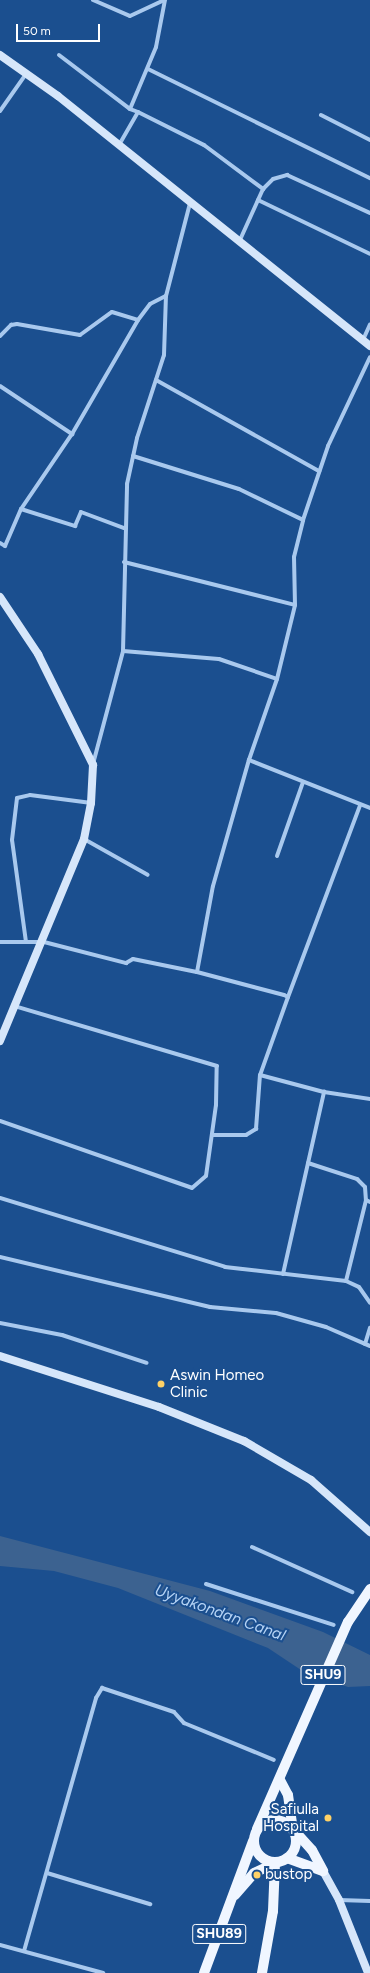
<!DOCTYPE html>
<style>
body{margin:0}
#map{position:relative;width:370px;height:1973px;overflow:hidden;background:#1b4f8f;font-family:Figtree,sans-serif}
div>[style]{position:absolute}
.water>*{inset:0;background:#3c6290}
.street>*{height:4px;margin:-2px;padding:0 2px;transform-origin:2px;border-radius:2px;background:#a9c9ee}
.secondary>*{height:8px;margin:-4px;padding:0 4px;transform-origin:4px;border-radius:4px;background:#d6e6fa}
.primary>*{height:10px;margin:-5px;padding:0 5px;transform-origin:5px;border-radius:5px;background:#f0f6ff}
.primary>.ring{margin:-5px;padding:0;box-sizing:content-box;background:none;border:10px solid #f0f6ff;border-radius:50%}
.dots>*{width:11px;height:11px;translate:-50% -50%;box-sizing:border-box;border:2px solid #1b4f8f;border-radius:50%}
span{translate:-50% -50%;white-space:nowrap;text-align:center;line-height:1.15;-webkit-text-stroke:4px #1b4f8f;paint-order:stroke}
.shield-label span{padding:1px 3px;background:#1b4f8f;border:1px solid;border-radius:3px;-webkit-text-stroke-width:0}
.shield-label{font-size:14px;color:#fff;font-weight:700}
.poi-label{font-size:15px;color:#fff}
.left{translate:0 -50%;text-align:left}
.right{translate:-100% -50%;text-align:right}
.water-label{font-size:16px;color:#b5d3f5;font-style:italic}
.scale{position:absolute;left:16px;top:24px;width:84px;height:18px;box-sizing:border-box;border:2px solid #fff;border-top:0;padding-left:5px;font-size:12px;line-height:14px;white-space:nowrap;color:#fff;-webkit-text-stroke:3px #1b4f8f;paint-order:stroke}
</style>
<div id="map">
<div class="water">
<i style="clip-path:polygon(0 1536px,210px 1591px,323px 1632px,370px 1655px,370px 1686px,348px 1687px,304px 1672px,268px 1648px,118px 1588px,54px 1571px,0 1566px)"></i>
</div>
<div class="street">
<i style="left:93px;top:0;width:40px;rotate:23.4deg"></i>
<i style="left:130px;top:16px;width:38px;rotate:-25deg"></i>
<i style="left:59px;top:55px;width:89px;rotate:37.3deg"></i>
<i style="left:148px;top:69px;width:247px;rotate:26.2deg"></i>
<i style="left:0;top:111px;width:45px;rotate:-54.9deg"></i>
<i style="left:138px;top:112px;width:74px;rotate:26.6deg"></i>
<i style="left:204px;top:145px;width:74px;rotate:36.7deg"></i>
<i style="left:263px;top:189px;width:56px;rotate:114.3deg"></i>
<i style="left:321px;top:115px;width:55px;rotate:27deg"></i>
<i style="left:119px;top:145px;width:38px;rotate:-60deg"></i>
<i style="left:138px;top:112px;width:9px;rotate:-159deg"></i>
<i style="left:130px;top:109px;width:67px;rotate:-67.2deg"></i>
<i style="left:156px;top:47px;width:48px;rotate:-79.2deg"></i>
<i style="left:263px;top:189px;width:14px;rotate:-45deg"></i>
<i style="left:273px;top:179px;width:15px;rotate:-16deg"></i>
<i style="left:287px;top:175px;width:91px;rotate:24.6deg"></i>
<i style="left:258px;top:200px;width:124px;rotate:25.7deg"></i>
<i style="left:0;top:336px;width:16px;rotate:-45deg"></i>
<i style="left:11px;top:325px;width:6px;rotate:-9deg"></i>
<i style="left:17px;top:324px;width:64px;rotate:9.9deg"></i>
<i style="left:80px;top:335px;width:39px;rotate:-36deg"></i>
<i style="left:112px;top:312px;width:27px;rotate:17deg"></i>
<i style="left:363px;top:340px;width:17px;rotate:-66deg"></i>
<i style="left:156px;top:380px;width:187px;rotate:29.2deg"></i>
<i style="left:0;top:386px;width:87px;rotate:33.7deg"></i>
<i style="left:72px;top:434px;width:132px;rotate:-59.9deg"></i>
<i style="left:138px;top:320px;width:20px;rotate:-53deg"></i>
<i style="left:150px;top:304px;width:18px;rotate:-27deg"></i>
<i style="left:133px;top:456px;width:111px;rotate:17.3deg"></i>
<i style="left:239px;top:489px;width:71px;rotate:25.8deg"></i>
<i style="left:303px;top:520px;width:78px;rotate:-71.3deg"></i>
<i style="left:328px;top:446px;width:98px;rotate:-64.7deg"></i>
<i style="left:21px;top:509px;width:57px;rotate:17.5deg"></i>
<i style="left:75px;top:526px;width:15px;rotate:-67deg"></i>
<i style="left:81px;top:512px;width:46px;rotate:20.4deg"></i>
<i style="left:0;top:543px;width:6px;rotate:31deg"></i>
<i style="left:5px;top:546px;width:40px;rotate:-66.6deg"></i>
<i style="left:21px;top:509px;width:91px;rotate:-55.8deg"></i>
<i style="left:124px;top:562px;width:176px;rotate:14.1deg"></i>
<i style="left:123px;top:651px;width:96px;rotate:4.8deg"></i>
<i style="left:219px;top:659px;width:61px;rotate:19deg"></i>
<i style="left:277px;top:679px;width:86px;rotate:109.1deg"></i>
<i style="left:277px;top:679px;width:76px;rotate:-76.3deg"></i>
<i style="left:295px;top:605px;width:48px;rotate:-91.2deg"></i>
<i style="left:294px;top:557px;width:38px;rotate:-76deg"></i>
<i style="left:93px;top:764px;width:117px;rotate:-75.1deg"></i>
<i style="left:123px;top:651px;width:167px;rotate:-88.6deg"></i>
<i style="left:127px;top:484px;width:47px;rotate:-77.7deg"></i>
<i style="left:137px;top:438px;width:87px;rotate:-72deg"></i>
<i style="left:164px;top:355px;width:59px;rotate:-88.1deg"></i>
<i style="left:166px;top:296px;width:96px;rotate:-75.5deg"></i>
<i style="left:84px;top:839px;width:73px;rotate:29.4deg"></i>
<i style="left:277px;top:856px;width:78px;rotate:-70.6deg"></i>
<i style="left:0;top:942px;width:44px"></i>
<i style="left:44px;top:942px;width:85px;rotate:14.4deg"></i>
<i style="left:126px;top:963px;width:8px;rotate:-30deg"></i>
<i style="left:133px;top:959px;width:65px;rotate:11.5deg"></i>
<i style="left:197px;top:972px;width:90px;rotate:14.8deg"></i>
<i style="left:284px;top:995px;width:4px;rotate:27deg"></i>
<i style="left:288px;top:997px;width:83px;rotate:109.7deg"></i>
<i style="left:260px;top:1075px;width:66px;rotate:14.9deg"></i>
<i style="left:324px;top:1092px;width:47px;rotate:8.7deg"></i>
<i style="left:26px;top:942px;width:103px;rotate:-97.8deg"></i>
<i style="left:12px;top:840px;width:42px;rotate:-83.2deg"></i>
<i style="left:17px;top:798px;width:13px;rotate:-13deg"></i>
<i style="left:30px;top:795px;width:62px;rotate:7.5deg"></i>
<i style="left:197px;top:972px;width:87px;rotate:-79.5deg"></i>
<i style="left:213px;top:886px;width:131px;rotate:-74.1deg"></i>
<i style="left:249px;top:760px;width:130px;rotate:21.6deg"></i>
<i style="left:288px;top:997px;width:205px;rotate:-69.4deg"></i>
<i style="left:0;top:1121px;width:203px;rotate:19.2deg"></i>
<i style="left:192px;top:1188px;width:18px;rotate:-41deg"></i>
<i style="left:206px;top:1176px;width:72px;rotate:-82deg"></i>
<i style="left:216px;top:1105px;width:39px;rotate:-89deg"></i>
<i style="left:217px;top:1066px;width:211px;rotate:-163.5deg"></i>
<i style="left:212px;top:1135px;width:34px"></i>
<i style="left:246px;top:1135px;width:12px;rotate:-31deg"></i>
<i style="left:256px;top:1129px;width:54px;rotate:-85.8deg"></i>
<i style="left:308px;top:1163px;width:52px;rotate:18.1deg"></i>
<i style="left:357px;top:1179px;width:11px;rotate:45deg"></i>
<i style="left:365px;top:1187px;width:13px;rotate:86deg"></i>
<i style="left:366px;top:1200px;width:4px;rotate:27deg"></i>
<i style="left:0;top:1198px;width:235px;rotate:17deg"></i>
<i style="left:225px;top:1267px;width:122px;rotate:6.6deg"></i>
<i style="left:346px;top:1281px;width:83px;rotate:-76.1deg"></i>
<i style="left:0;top:1257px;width:216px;rotate:13.4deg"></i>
<i style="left:210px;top:1307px;width:66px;rotate:5.2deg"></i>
<i style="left:276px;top:1313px;width:52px;rotate:15.6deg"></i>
<i style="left:326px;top:1327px;width:48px;rotate:23.4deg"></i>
<i style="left:283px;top:1274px;width:187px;rotate:-77.3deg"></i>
<i style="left:346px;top:1281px;width:14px;rotate:25deg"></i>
<i style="left:359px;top:1287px;width:19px;rotate:55deg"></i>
<i style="left:0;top:1323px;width:63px;rotate:11deg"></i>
<i style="left:62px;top:1335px;width:89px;rotate:18.2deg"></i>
<i style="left:365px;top:1344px;width:17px;rotate:-73deg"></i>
<i style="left:252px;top:1547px;width:110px;rotate:24.2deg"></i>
<i style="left:206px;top:1584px;width:134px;rotate:17.8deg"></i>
<i style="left:47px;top:1873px;width:108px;rotate:16.8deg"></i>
<i style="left:339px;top:1900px;width:31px;rotate:2deg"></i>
<i style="left:0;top:1945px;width:107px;rotate:15.2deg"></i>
<i style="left:24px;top:1951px;width:263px;rotate:-74.1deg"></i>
<i style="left:96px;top:1698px;width:12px;rotate:-59deg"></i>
<i style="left:102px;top:1688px;width:76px;rotate:18.4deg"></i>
<i style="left:174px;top:1712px;width:15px;rotate:48deg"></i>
<i style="left:184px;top:1723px;width:97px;rotate:22.3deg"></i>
</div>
<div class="secondary">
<i style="left:0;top:55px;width:71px;rotate:35.3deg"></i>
<i style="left:58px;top:96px;width:400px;rotate:38.7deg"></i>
<i style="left:0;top:597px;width:69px;rotate:56.3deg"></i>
<i style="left:38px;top:654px;width:124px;rotate:63.6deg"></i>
<i style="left:93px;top:765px;width:38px;rotate:93deg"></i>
<i style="left:91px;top:803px;width:37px;rotate:101deg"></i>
<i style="left:84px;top:839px;width:219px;rotate:112.6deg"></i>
<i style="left:0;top:1356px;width:167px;rotate:17.8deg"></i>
<i style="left:159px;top:1407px;width:92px;rotate:21.8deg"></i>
<i style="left:244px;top:1441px;width:78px;rotate:30.2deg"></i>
<i style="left:311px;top:1480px;width:79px;rotate:41.4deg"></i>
<i style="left:323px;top:1871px;width:33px;rotate:61deg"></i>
<i style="left:339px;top:1900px;width:79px;rotate:68.3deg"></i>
</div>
<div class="primary">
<i style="left:280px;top:1780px;width:17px;rotate:62deg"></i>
<i style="left:288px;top:1795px;width:34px;rotate:82deg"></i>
<i style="left:293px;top:1829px;width:28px;rotate:48deg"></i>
<i style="left:312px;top:1850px;width:24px;rotate:62deg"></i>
<i class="ring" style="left:254px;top:1820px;width:32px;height:32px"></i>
<i style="left:257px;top:1829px;width:226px;rotate:-66.3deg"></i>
<i style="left:348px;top:1622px;width:40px;rotate:-56deg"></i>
<i style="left:287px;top:1858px;width:38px;rotate:20deg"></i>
<i style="left:235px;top:1895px;width:29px;rotate:-49deg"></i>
<i style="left:254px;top:1873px;width:23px;rotate:-25deg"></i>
<i style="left:275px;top:1863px;width:48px;rotate:92.4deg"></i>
<i style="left:273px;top:1911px;width:63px;rotate:100.1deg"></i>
<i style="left:204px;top:1973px;width:141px;rotate:-69.6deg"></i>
</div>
<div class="dots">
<i style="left:161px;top:1384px;background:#ffd166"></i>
<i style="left:328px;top:1818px;background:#ffd166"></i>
<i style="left:257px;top:1875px;background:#ffd166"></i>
</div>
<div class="shield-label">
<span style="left:323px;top:1675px">SHU9</span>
<span style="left:219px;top:1934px">SHU89</span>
</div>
<div class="poi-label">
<span class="left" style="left:170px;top:1384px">Aswin Homeo<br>Clinic</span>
<span class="right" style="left:319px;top:1818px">Safiulla<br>Hospital</span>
<span class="left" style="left:265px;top:1875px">bustop</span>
</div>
<div class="water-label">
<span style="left:220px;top:1613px;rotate:20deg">Uyyakondan Canal</span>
</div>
<div class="scale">50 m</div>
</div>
